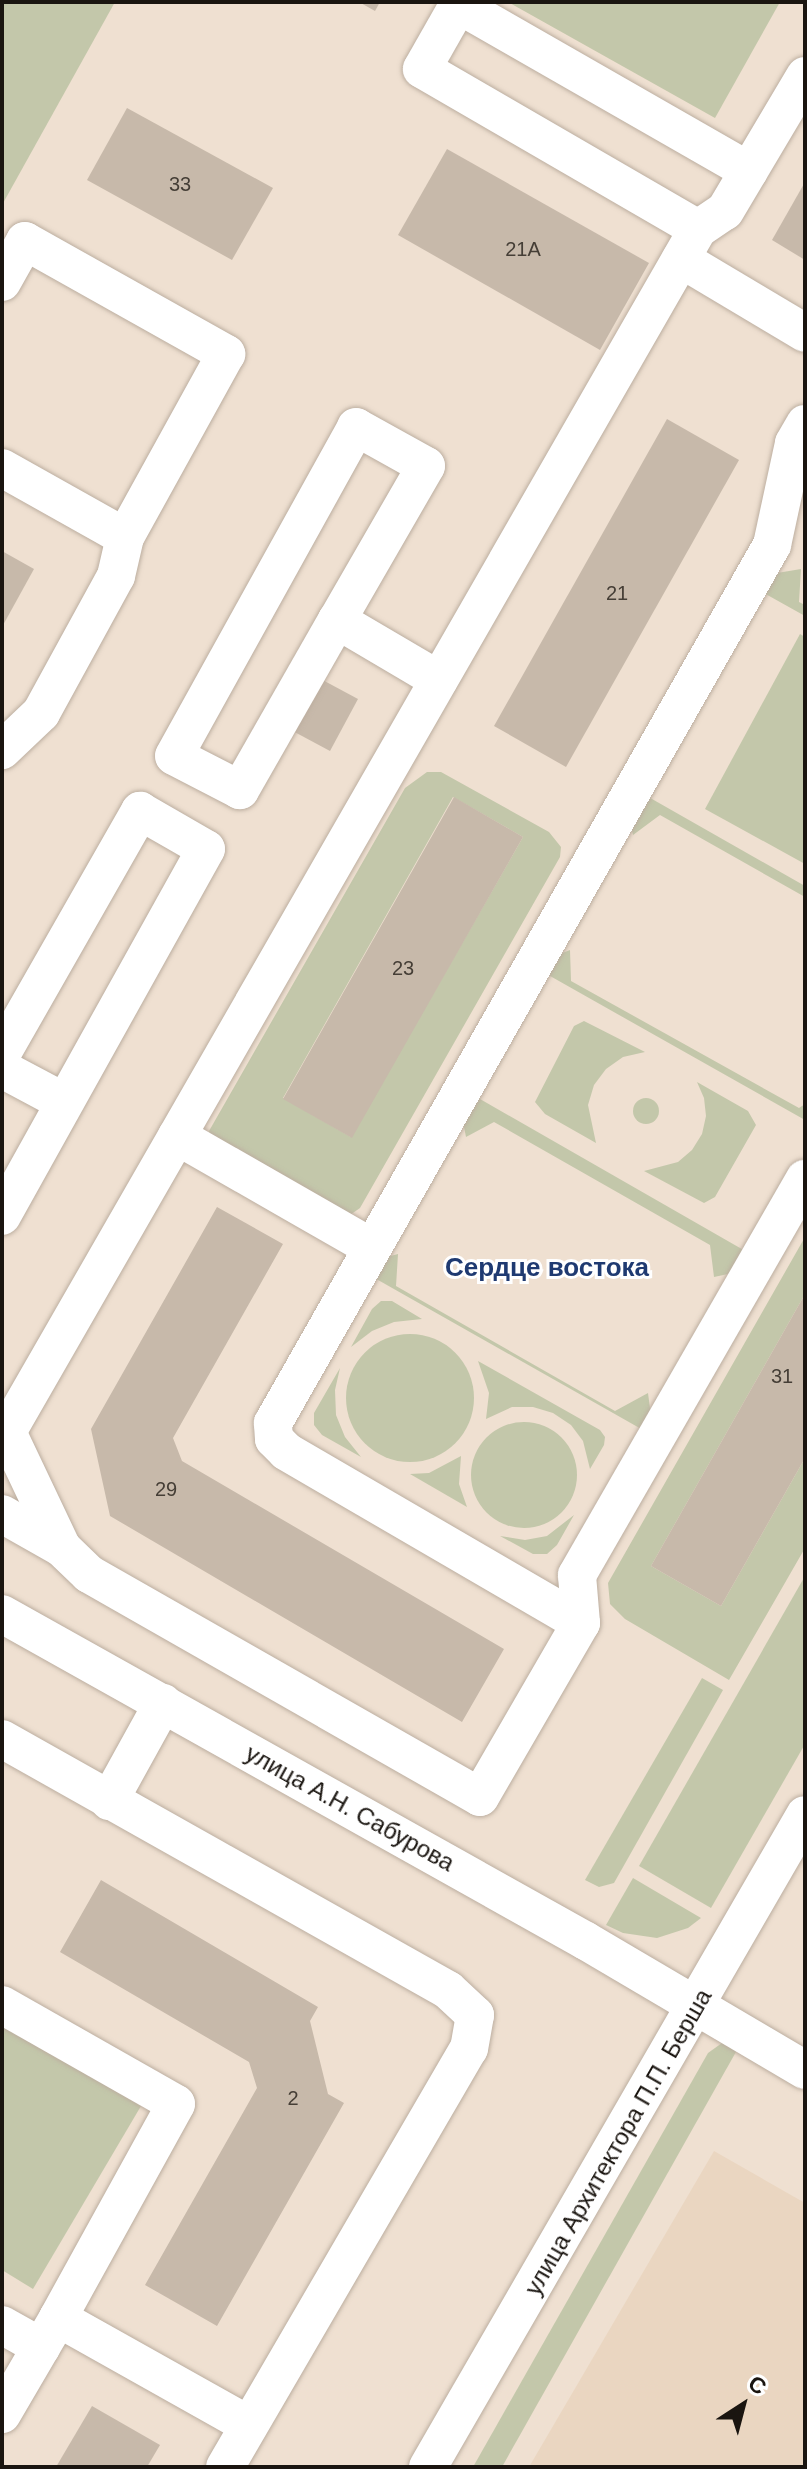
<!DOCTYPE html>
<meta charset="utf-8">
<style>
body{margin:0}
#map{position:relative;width:807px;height:2469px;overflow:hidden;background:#efe0d1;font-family:Arial,sans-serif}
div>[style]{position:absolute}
.built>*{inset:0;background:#ead6c1}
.green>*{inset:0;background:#c3c7aa}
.round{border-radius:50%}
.building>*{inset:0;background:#c7b9aa}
.roads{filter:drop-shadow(0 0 2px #bcaea0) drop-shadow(0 0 2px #bcaea0)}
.minor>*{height:38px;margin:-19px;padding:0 19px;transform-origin:19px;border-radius:19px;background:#fff}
span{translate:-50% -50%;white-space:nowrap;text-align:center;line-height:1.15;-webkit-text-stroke:6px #fff;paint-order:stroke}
.number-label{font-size:20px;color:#453e36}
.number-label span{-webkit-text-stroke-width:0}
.street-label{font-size:24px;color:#1a1510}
.neighbourhood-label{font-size:26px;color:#1f3a71;font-weight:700}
.frame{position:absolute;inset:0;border:4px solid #1a1510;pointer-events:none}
.north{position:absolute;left:703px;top:2365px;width:80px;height:80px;-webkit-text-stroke:6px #fff;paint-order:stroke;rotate:36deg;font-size:22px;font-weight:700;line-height:32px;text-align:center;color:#1a1510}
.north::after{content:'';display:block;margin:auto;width:28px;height:36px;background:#1a1510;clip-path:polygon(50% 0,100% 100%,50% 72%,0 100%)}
</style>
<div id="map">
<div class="built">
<i style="clip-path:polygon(714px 2151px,805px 2203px,805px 2467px,529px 2467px)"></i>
</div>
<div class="green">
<i style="clip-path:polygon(2px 2px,115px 2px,2px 205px)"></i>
<i style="clip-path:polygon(508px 2px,780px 2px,715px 118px)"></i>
<i style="clip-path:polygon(801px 569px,799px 602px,805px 605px,805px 616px,760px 591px,777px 573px)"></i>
<i style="clip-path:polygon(800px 634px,805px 637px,805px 864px,705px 809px)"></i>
<i style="clip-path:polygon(evenodd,427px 772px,441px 772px,549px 832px,561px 847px,560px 857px,360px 1208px,347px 1217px,211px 1139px,209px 1131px,405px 788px,427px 772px,453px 797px,523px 837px,351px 1137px,283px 1098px,453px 797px)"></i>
<i style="clip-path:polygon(645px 795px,805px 886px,805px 897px,660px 815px,633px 835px,631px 826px)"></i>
<i style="clip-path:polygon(570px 950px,571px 981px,799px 1108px,805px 1104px,805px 1120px,543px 972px,560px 954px)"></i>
<i style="clip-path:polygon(584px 1021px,645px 1052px,623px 1057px,606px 1069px,594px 1085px,588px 1105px,596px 1143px,545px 1114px,535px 1102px,574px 1026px)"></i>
<i style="clip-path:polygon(697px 1082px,748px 1111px,756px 1125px,715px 1197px,704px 1203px,644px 1171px,678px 1162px,692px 1150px,702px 1134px,706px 1116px,704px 1098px)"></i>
<i style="clip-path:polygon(473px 1095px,747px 1252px,728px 1274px,714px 1277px,710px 1245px,494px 1122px,466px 1137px,462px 1117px)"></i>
<i class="round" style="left:633px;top:1098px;width:26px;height:26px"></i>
<i style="clip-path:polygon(805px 1237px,805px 1294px,651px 1566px,721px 1606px,805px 1458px,805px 1548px,729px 1680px,625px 1619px,610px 1604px,608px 1583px)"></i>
<i style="clip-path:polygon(398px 1254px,396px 1286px,615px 1411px,648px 1393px,651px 1416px,643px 1430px,371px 1276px,387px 1257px)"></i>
<i style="clip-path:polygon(381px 1301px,392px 1301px,422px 1319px,394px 1322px,372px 1331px,351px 1347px,372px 1309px)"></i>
<i class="round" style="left:346px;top:1334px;width:128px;height:128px"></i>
<i style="clip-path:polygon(478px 1361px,600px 1430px,605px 1437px,604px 1445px,590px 1469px,583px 1441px,571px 1425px,553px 1413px,533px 1407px,512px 1407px,486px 1419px,489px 1393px)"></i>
<i style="clip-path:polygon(340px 1368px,335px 1390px,336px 1415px,345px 1437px,361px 1457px,322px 1435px,314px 1425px,314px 1413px)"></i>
<i class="round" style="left:471px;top:1422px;width:106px;height:106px"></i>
<i style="clip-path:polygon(461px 1456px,459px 1484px,467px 1507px,410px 1474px,429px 1473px)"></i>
<i style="clip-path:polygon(574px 1515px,557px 1545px,547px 1554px,533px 1554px,500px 1536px,525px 1540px,547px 1536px)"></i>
<i style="clip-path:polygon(805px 1576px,805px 1744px,711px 1908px,639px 1866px)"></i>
<i style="clip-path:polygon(702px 1678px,723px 1690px,614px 1883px,599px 1887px,585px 1880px)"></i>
<i style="clip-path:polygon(633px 1878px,701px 1918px,688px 1928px,657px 1938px,623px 1933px,606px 1925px)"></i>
<i style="clip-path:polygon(2px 2024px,141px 2106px,33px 2289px,2px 2270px)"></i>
<i style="clip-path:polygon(722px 2043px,741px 2043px,502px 2467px,473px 2467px,708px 2053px)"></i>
</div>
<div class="building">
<i style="clip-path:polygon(359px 2px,380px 2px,375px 11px)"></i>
<i style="clip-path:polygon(127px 108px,273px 188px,232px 260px,87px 180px)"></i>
<i style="clip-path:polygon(447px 149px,649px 263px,600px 350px,398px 235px)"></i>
<i style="clip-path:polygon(805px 182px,805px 260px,772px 240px)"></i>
<i style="clip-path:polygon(667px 419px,739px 460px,566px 767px,494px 726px)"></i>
<i style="clip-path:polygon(2px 551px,34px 569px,2px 627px)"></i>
<i style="clip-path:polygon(317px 677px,358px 699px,330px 751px,289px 729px)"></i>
<i style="clip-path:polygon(454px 797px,523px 837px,352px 1138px,283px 1099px)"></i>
<i style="clip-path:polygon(217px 1207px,283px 1244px,173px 1438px,182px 1461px,504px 1649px,462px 1722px,110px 1516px,91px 1429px)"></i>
<i style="clip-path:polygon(805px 1294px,805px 1458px,721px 1606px,651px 1566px)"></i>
<i style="clip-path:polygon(101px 1880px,318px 2007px,310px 2021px,328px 2094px,344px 2103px,217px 2326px,145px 2285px,257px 2088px,249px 2062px,60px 1952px)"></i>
<i style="clip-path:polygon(92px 2406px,160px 2445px,147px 2467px,56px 2467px)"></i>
</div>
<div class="roads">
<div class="minor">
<i style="left:460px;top:2px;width:77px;rotate:119.6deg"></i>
<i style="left:422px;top:69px;width:319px;rotate:30.1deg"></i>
<i style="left:459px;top:5px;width:334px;rotate:29.8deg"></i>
<i style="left:681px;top:259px;width:144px;rotate:30.8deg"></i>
<i style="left:2px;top:282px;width:47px;rotate:-60.7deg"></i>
<i style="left:25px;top:241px;width:231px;rotate:29.3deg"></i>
<i style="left:226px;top:354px;width:209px;rotate:118.9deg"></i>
<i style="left:125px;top:537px;width:40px;rotate:103deg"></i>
<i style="left:116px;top:576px;width:156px;rotate:118.7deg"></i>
<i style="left:41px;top:713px;width:54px;rotate:136.5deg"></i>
<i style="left:2px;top:468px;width:141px;rotate:29.3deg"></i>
<i style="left:337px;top:620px;width:196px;rotate:119.7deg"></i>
<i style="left:240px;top:790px;width:74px;rotate:-152.7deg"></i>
<i style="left:174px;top:756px;width:376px;rotate:-61deg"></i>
<i style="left:356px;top:427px;width:80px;rotate:29.1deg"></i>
<i style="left:426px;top:466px;width:178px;rotate:120deg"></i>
<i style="left:337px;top:620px;width:118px;rotate:30.5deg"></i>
<i style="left:2px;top:1053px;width:279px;rotate:-60.3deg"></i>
<i style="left:140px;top:811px;width:76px;rotate:29.9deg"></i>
<i style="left:206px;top:849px;width:420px;rotate:119.1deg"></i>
<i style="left:2px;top:1069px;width:70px;rotate:28deg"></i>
<i style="left:177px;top:1136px;width:224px;rotate:29.8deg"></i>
<i style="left:7px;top:1432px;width:1387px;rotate:-60.13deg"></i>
<i style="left:698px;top:229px;width:32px;rotate:-34deg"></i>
<i style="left:725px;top:211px;width:157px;rotate:-59.3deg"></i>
<i style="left:7px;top:1432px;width:128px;rotate:64.6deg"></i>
<i style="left:2px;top:1514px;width:69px;rotate:29.5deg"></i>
<i style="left:62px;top:1548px;width:37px;rotate:44deg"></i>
<i style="left:89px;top:1574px;width:450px;rotate:29.7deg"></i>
<i style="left:480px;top:1797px;width:201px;rotate:-59.9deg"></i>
<i style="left:581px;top:1623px;width:48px;rotate:-94.8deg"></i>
<i style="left:577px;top:1575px;width:457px;rotate:-60.1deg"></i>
<i style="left:2px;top:1614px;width:669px;rotate:29.25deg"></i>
<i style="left:586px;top:1941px;width:254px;rotate:30.5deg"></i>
<i style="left:581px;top:1623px;width:341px;rotate:-149.8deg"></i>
<i style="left:286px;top:1451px;width:17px;rotate:-135deg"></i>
<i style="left:274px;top:1439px;width:16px;rotate:-94deg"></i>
<i style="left:273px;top:1423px;width:1010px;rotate:-60.39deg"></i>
<i style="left:772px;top:545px;width:104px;rotate:-77.8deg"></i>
<i style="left:794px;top:443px;width:22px;rotate:-60deg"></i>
<i style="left:2px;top:1739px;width:512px;rotate:29.37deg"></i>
<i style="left:448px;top:1990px;width:37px;rotate:43deg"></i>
<i style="left:475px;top:2015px;width:34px;rotate:100deg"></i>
<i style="left:469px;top:2048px;width:485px;rotate:120.2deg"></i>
<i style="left:109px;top:1801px;width:112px;rotate:-61.1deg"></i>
<i style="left:2px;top:2005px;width:200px;rotate:29.6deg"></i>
<i style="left:176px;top:2104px;width:244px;rotate:118.9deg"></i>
<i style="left:58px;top:2318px;width:219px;rotate:29.3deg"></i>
<i style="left:2px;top:2325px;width:45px;rotate:29.4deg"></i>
<i style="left:2px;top:2414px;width:111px;rotate:-59.7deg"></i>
<i style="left:428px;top:2467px;width:753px;rotate:-59.96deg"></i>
</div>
</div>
<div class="number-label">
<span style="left:180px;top:184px">33</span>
<span style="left:523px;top:249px">21А</span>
<span style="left:617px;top:593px">21</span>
<span style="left:403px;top:968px">23</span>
<span style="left:782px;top:1376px">31</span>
<span style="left:166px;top:1489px">29</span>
<span style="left:293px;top:2098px">2</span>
</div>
<div class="street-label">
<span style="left:350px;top:1808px;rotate:29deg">улица А.Н. Сабурова</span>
<span style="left:618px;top:2142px;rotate:-60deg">улица Архитектора П.П. Берша</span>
</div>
<div class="neighbourhood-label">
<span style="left:547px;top:1268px">Сердце востока</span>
</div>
<div class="frame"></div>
<div class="north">С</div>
</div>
